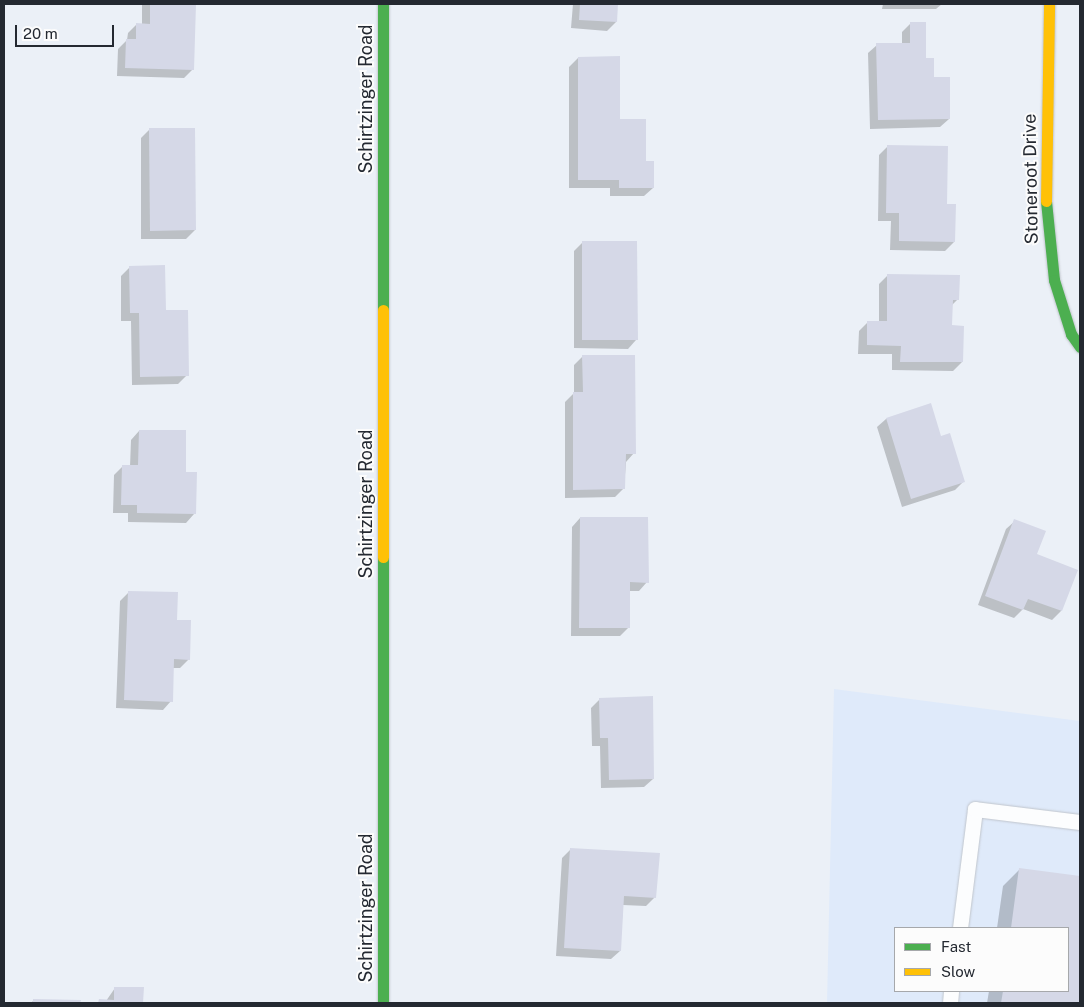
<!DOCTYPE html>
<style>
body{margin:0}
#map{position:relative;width:1084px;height:1007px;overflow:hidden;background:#ebf0f7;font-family:"Public Sans",sans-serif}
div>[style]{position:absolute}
.built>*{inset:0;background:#dfeafa}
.shadow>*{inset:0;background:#0003}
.building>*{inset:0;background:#d5d8e7}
.roads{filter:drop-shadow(0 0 1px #c0c5cc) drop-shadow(0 0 1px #c0c5cc)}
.lane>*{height:15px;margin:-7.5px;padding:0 7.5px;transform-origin:7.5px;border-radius:7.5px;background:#fcfdfe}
.fast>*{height:11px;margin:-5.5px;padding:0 5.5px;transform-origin:5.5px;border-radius:5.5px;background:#4caf50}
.slow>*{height:11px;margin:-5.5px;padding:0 5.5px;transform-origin:5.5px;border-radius:5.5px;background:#ffc107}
span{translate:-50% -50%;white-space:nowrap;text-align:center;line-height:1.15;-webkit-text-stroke:4px #fcfcfc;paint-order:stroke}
.street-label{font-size:18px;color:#242931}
.frame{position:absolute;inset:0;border:5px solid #242931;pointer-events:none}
.legend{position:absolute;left:894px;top:927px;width:175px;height:65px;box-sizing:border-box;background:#fcfcfc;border:1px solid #a6a8ab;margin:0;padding:6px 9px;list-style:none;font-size:15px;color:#242931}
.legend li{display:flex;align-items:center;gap:10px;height:25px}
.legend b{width:25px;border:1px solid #a6a8ab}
.scale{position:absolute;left:15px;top:25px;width:99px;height:22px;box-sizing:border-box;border:2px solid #242931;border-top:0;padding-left:6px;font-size:15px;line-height:18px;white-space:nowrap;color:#242931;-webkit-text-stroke:4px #fcfcfc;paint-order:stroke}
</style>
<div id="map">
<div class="built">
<i style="clip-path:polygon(evenodd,834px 689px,1080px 721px,1080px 1003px,827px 1003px,834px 689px,895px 928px,1068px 928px,1068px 991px,895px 991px,895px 928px)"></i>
</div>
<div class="shadow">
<i style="clip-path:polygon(142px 4px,194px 4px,193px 69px,184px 78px,117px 76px,118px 49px,127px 40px,128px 33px,136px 25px,142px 25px)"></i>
<i style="clip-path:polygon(573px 4px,617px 4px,616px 22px,607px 31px,571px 28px)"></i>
<i style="clip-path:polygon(883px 4px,942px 4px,936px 9px,882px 9px)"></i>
<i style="clip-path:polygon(910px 24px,949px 119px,940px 127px,870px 129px,868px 53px,877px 45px,902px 44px,902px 32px)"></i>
<i style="clip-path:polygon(578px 58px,645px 163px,653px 188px,644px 196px,610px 196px,610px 188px,569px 188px,569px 67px)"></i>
<i style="clip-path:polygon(150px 129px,195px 230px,186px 239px,141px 239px,141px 138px)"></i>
<i style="clip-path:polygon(888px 146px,945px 205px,954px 242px,945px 251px,890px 250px,891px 221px,878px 221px,879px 155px)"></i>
<i style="clip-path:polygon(583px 242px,636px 340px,628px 349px,574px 348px,574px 251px)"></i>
<i style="clip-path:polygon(130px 267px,164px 312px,187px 375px,178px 384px,132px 385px,131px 321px,121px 321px,121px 276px)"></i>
<i style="clip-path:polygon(888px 275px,958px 299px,951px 306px,951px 327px,962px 362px,953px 371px,892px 370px,892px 354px,858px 354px,859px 331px,867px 323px,879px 323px,879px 284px)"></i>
<i style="clip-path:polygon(583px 356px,634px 453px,626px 462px,624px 488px,615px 497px,565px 498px,565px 402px,574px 393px,574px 365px)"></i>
<i style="clip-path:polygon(930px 405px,940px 438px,964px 481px,955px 490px,902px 507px,877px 427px,886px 419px)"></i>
<i style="clip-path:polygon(139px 431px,185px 473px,194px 514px,186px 523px,128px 522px,128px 513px,113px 513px,114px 475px,122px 467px,130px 467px,131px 440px)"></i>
<i style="clip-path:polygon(580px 518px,647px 582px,639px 591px,628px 591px,629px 627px,620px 636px,571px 636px,572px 527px)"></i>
<i style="clip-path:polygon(1015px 521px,1035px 555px,1076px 570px,1061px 611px,1052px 620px,1023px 609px,1014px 618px,978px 605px,1006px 529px)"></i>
<i style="clip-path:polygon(129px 592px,175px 621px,189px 659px,180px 668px,173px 668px,171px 701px,163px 710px,116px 708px,120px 601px)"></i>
<i style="clip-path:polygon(600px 699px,653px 779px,644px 787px,601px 788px,600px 746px,592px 746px,591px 708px)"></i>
<i style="clip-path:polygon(571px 849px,655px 897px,646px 906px,623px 905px,620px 951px,611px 959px,556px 956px,562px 858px)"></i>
<i style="clip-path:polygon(1020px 869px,1080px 877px,1080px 1003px,987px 1003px,989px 991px,1068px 991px,1068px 928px,997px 928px,1003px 886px)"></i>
<i style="clip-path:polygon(115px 988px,143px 988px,142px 1003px,96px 1003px,106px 1001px)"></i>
<i style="clip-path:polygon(33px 1001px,79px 1001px,31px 1003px)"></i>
</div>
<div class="building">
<i style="clip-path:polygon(150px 4px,196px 4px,194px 70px,125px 68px,126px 39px,136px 39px,136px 23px,150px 24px)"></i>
<i style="clip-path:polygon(580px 4px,618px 4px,617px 22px,579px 20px)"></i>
<i style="clip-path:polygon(910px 22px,926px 22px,926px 58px,934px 58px,934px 77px,950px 77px,950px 119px,878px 120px,876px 43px,910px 43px)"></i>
<i style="clip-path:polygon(620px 56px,620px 119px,646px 119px,646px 161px,654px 161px,654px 188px,619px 188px,619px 180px,578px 180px,578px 57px)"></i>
<i style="clip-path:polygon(149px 128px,195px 128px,196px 230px,150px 231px)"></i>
<i style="clip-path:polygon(887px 145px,948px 146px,947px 204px,956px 204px,955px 242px,899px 241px,899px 213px,886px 213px)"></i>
<i style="clip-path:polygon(582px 241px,637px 241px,638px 340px,582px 340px)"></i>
<i style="clip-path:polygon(165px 265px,166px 310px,188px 310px,189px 376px,140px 377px,139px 313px,130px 313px,129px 266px)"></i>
<i style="clip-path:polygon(887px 274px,960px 275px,959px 300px,953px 300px,952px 325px,964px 326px,963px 362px,900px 362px,901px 346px,867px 345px,867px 321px,887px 321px)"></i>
<i style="clip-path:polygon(582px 355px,635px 355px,636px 454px,626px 454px,625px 489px,573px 490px,573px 392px,583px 392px)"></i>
<i style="clip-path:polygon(931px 403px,941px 436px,950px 433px,965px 482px,911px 499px,886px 418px)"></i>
<i style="clip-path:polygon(139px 430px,186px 430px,186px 472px,197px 472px,196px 514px,137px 513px,137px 505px,121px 505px,122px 465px,138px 465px)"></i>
<i style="clip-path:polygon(580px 517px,648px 517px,649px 583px,630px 582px,630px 628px,579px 628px)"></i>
<i style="clip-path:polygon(1014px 519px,1046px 531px,1037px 554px,1078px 570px,1062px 611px,1028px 599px,1023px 610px,985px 596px)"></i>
<i style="clip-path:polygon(128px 591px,178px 592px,177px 620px,191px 620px,190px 660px,174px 659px,173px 702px,124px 700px)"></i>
<i style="clip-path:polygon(653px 696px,654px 779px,609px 780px,608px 738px,600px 738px,599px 698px)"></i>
<i style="clip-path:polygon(570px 848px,660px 853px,656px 898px,624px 896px,621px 951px,564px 948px)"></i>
<i style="clip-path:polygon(1019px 868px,1080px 876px,1080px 1003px,1001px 1003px,1003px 991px,1068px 991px,1068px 928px,1011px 928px)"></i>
<i style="clip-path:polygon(114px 987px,144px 987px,143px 1003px,98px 1003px,99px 999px,114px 1000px)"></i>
<i style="clip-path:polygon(33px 999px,81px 1000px,80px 1003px,33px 1003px)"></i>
</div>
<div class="roads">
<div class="lane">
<i style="left:960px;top:928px;width:120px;rotate:-82.8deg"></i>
<i style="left:975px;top:809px;width:106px;rotate:7.1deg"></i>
<i style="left:950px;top:1003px;width:12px;rotate:-85deg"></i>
</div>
<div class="fast">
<i style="left:383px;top:4px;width:306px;rotate:90deg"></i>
<i style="left:1046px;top:201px;width:79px;rotate:84.2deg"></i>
<i style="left:1054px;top:280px;width:57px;rotate:72.5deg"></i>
<i style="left:1071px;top:334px;width:16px;rotate:55deg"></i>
<i style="left:383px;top:557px;width:446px;rotate:90deg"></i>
</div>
<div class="slow">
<i style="left:1046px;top:201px;width:197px;rotate:-89.1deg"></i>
<i style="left:383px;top:310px;width:247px;rotate:90deg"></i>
</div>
</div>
<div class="street-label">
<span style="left:366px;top:99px;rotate:-90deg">Schirtzinger Road</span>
<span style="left:1031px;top:179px;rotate:-91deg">Stoneroot Drive</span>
<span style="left:366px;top:504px;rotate:-90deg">Schirtzinger Road</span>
<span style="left:366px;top:908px;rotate:-90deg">Schirtzinger Road</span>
</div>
<div class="frame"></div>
<ul class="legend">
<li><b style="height:6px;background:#4caf50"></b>Fast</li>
<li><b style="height:6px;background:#ffc107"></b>Slow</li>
</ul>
<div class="scale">20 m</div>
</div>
